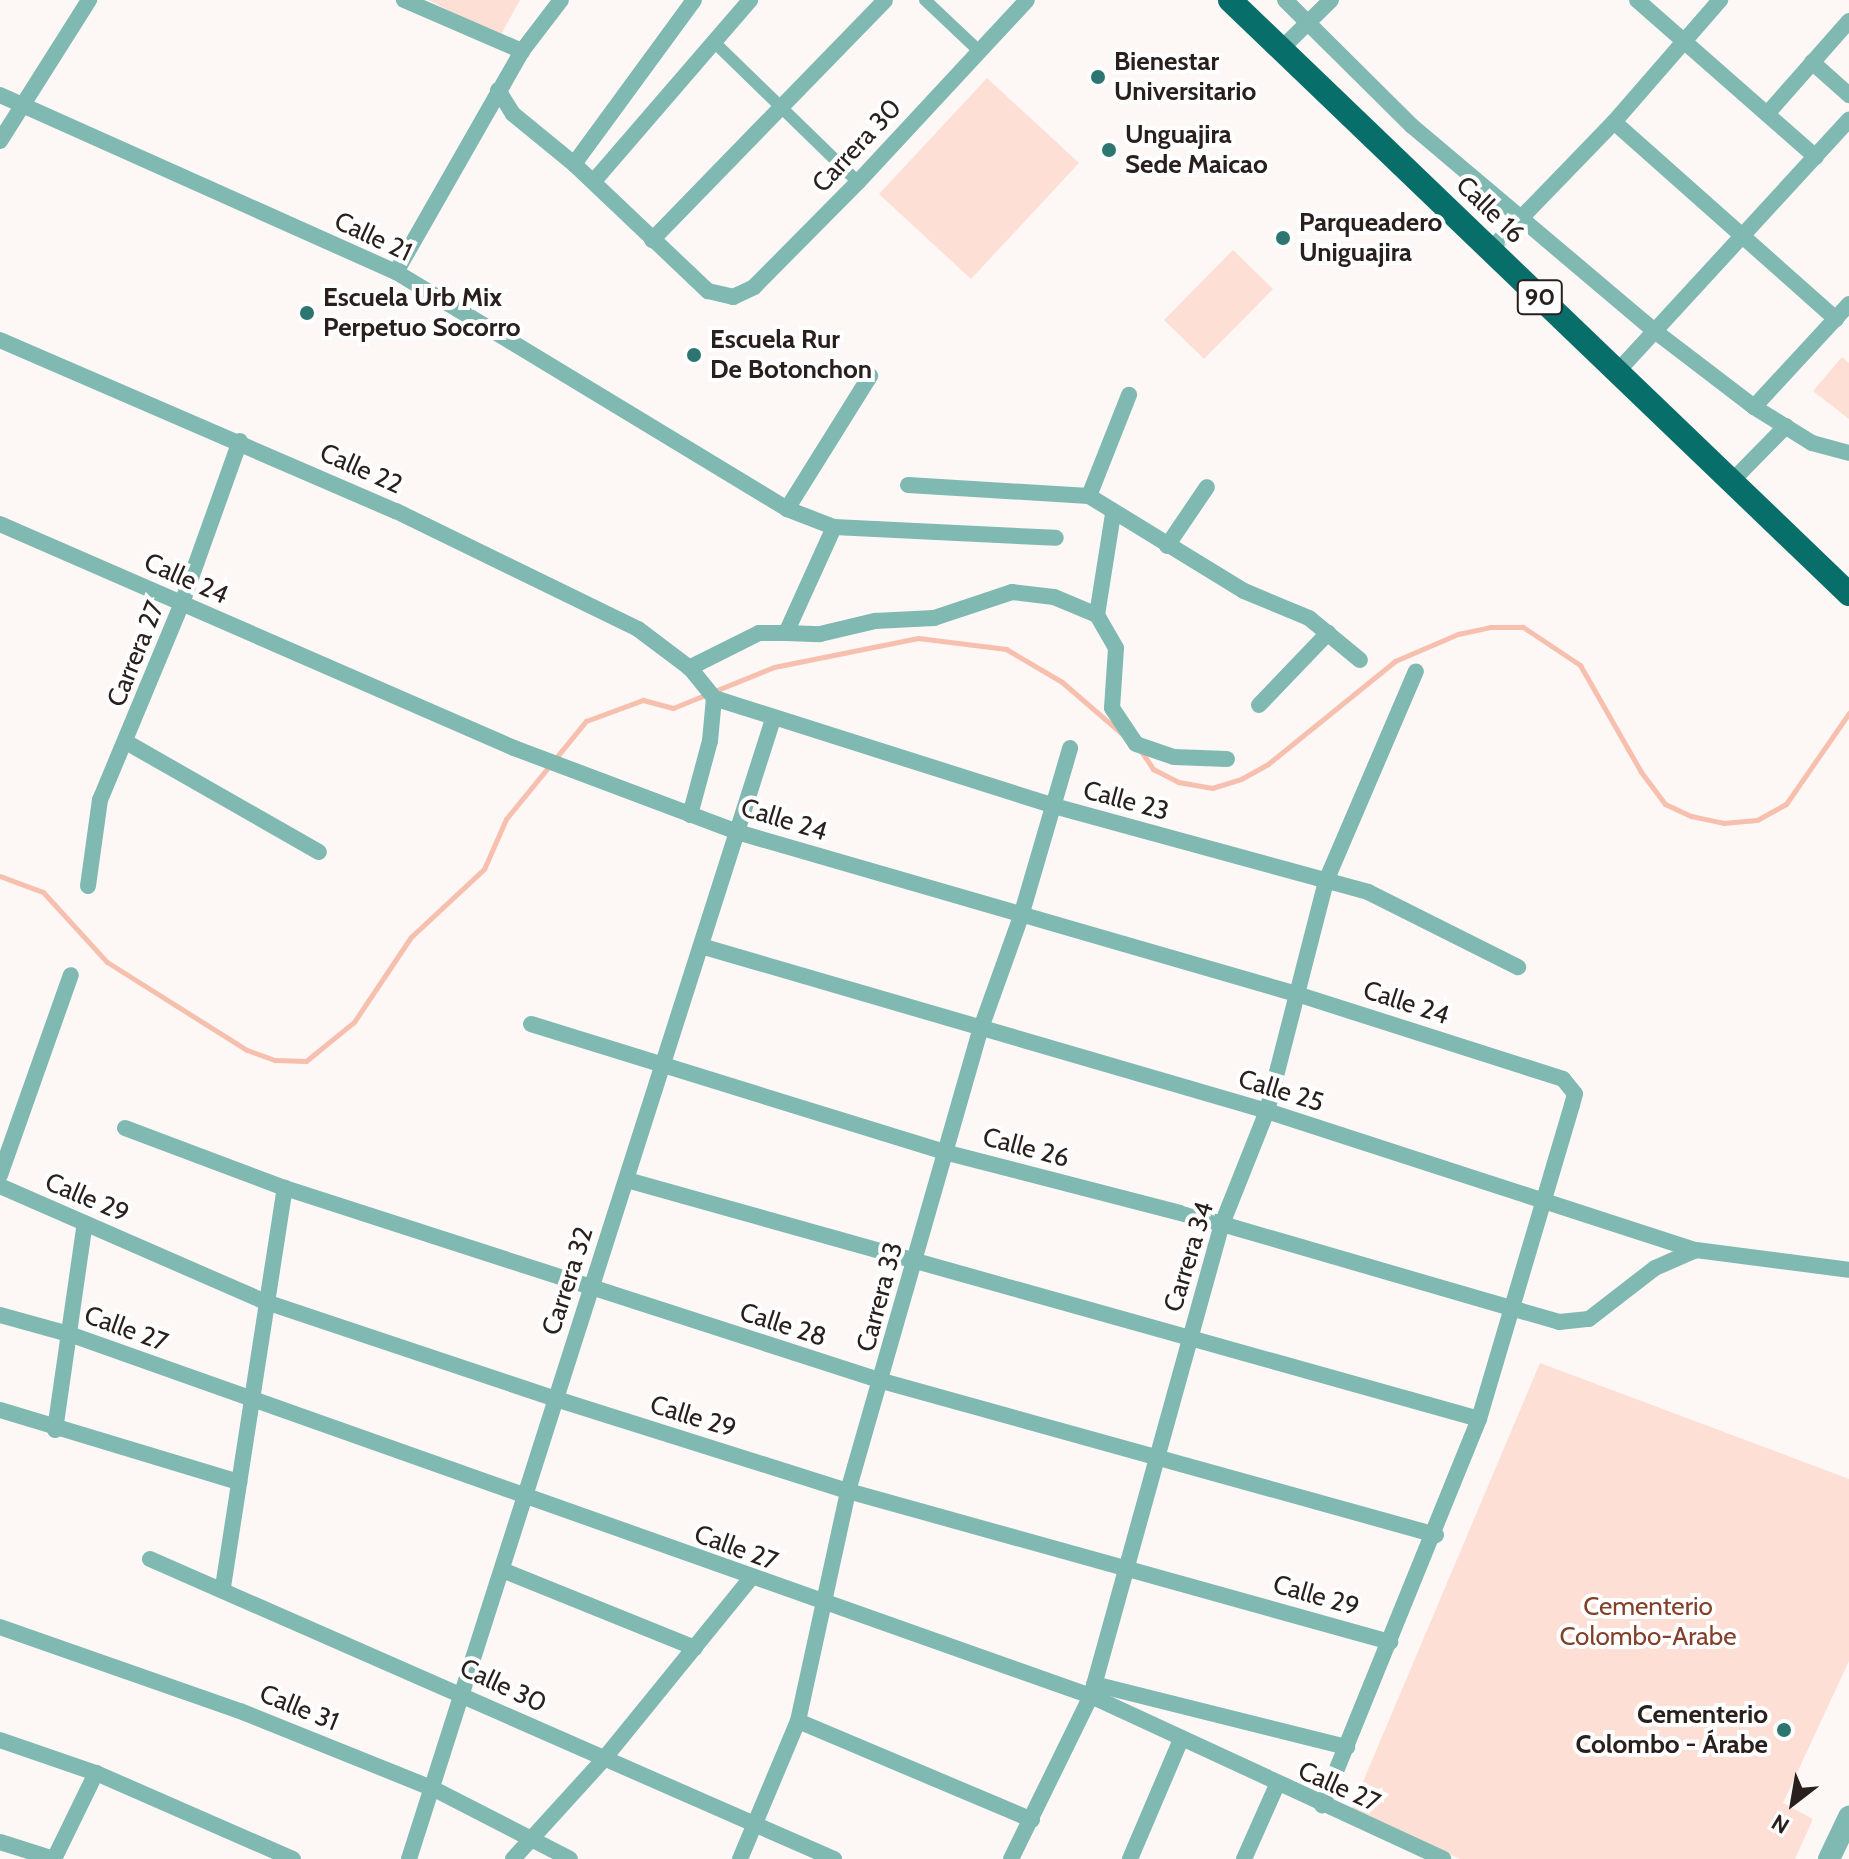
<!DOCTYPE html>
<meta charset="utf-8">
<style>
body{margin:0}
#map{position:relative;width:1849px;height:1859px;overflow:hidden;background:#fdf7f6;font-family:Cabin,sans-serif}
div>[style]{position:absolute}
.green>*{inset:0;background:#fedfd5}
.stream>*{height:5px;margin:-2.5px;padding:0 2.5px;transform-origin:2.5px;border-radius:2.5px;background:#f7bfad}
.pedestrian>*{height:12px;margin:-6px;padding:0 6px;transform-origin:6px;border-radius:6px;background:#80b8b2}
.minor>*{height:16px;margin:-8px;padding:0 8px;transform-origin:8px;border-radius:8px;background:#80b8b2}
.tertiary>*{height:22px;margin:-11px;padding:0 11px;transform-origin:11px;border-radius:11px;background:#80b8b2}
.trunk>*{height:24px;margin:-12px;padding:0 12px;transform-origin:12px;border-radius:12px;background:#086e69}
.dots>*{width:22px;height:22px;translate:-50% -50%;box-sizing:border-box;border:4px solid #fff;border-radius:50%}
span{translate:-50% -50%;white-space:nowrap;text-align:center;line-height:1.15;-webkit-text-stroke:8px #fff;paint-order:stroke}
.shield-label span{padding:2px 6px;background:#fff;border:2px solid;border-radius:6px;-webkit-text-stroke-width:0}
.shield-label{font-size:24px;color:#291f1c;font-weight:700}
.poi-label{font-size:26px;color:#291f1c;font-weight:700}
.left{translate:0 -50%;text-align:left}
.right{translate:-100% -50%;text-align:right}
.street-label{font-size:26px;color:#291f1c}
.park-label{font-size:26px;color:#833f29}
.north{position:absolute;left:1753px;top:1763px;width:80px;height:80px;-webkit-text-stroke:6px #fff;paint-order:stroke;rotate:211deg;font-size:22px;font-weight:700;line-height:32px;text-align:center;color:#291f1c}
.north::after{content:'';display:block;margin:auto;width:28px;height:36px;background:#291f1c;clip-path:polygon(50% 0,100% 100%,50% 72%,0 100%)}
</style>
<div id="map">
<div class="green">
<i style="clip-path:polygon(429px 0,520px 0,499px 38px)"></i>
<i style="clip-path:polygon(987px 78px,1079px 163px,971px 279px,879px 194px)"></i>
<i style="clip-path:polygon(1233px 250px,1273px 289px,1204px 359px,1164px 320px)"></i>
<i style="clip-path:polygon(1842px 357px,1849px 363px,1849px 419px,1813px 391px)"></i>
<i style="clip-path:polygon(1540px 1363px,1849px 1479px,1849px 1661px,1783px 1803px,1813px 1819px,1795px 1859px,1460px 1859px,1351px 1810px)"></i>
</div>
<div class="stream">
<i style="left:1141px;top:751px;width:22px;rotate:56deg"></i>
<i style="left:1153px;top:769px;width:28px;rotate:27deg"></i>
<i style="left:1178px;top:782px;width:35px;rotate:10deg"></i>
<i style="left:1212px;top:788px;width:30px;rotate:-17deg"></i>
<i style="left:1241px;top:779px;width:31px;rotate:-29deg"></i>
<i style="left:1268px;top:764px;width:164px;rotate:-39deg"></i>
<i style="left:1395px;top:661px;width:69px;rotate:-23.2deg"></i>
<i style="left:1458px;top:634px;width:33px;rotate:-12deg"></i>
<i style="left:1490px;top:627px;width:33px"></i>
<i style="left:1523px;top:627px;width:69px;rotate:33.7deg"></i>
<i style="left:1580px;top:665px;width:123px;rotate:60.3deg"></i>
<i style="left:1641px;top:772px;width:40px;rotate:53deg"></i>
<i style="left:1665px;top:804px;width:29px;rotate:25deg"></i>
<i style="left:1691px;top:816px;width:33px;rotate:12deg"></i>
<i style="left:1723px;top:823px;width:34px;rotate:-5deg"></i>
<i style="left:1757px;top:820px;width:33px;rotate:-29deg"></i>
<i style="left:1786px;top:804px;width:111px;rotate:-55.3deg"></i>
<i style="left:0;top:876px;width:46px;rotate:20.4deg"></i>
<i style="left:43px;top:892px;width:95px;rotate:47.6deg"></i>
<i style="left:107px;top:962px;width:165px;rotate:32.2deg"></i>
<i style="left:247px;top:1050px;width:30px;rotate:20deg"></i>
<i style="left:275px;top:1060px;width:31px;rotate:2deg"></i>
<i style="left:306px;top:1061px;width:62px;rotate:-39.1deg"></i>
<i style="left:354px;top:1022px;width:102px;rotate:-56.2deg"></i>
<i style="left:411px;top:937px;width:100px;rotate:-43deg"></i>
<i style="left:484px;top:869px;width:55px;rotate:-66.3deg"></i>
<i style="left:506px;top:819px;width:127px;rotate:-50.8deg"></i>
<i style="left:586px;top:721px;width:61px;rotate:-20.2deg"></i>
<i style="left:643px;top:700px;width:31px;rotate:15deg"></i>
<i style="left:673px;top:708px;width:109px;rotate:-22.1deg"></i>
<i style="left:774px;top:667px;width:147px;rotate:-11.4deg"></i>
<i style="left:918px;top:638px;width:89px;rotate:7.1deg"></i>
<i style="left:1006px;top:649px;width:65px;rotate:30.5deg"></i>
<i style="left:1062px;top:682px;width:79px;rotate:40.9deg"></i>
</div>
<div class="pedestrian">
<i style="left:925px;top:0;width:73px;rotate:43.3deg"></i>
<i style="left:713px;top:41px;width:202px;rotate:44.2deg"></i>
</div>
<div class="minor">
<i style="left:404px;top:0;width:129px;rotate:23.4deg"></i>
<i style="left:1285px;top:0;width:179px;rotate:44.8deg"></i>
<i style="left:1412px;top:126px;width:319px;rotate:40.2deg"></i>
<i style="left:1656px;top:332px;width:123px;rotate:37.4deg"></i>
<i style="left:1754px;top:407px;width:68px;rotate:31.8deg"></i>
<i style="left:1812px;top:443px;width:38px;rotate:15deg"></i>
<i style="left:1637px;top:0;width:238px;rotate:41.3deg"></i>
<i style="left:1281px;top:49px;width:70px;rotate:-44.4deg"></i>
<i style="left:1812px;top:62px;width:50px;rotate:41.7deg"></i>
<i style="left:498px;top:90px;width:28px;rotate:58deg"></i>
<i style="left:513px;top:114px;width:79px;rotate:39.3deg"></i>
<i style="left:574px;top:164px;width:185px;rotate:43.5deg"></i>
<i style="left:708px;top:291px;width:26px;rotate:13deg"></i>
<i style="left:733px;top:297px;width:23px;rotate:-25deg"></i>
<i style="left:754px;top:287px;width:148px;rotate:-45.3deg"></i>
<i style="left:858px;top:182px;width:248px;rotate:-47.1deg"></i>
<i style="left:0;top:95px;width:434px;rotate:24.1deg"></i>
<i style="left:396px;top:272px;width:457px;rotate:31.2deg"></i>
<i style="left:787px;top:509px;width:50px;rotate:21deg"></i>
<i style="left:834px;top:527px;width:222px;rotate:2.8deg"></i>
<i style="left:1767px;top:114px;width:124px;rotate:-48.6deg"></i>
<i style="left:1614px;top:122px;width:297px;rotate:41.6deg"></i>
<i style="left:0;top:141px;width:167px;rotate:-57.7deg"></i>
<i style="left:574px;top:164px;width:203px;rotate:-53.8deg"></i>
<i style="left:594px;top:181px;width:239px;rotate:-49.2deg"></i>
<i style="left:652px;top:240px;width:334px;rotate:-45.8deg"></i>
<i style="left:1490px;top:250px;width:178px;rotate:-45.9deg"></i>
<i style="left:1614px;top:122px;width:162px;rotate:-49deg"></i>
<i style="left:396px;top:272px;width:254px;rotate:-60.3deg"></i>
<i style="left:522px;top:51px;width:64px;rotate:-52.6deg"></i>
<i style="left:0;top:340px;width:431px;rotate:23.4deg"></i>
<i style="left:396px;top:511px;width:269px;rotate:26deg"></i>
<i style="left:638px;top:629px;width:65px;rotate:36.9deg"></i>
<i style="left:690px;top:668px;width:38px;rotate:51deg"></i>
<i style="left:1617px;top:372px;width:343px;rotate:-47.4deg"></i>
<i style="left:1754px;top:407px;width:140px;rotate:-47.3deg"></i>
<i style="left:1732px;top:481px;width:77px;rotate:-45.5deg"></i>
<i style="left:908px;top:485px;width:181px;rotate:3.5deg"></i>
<i style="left:1089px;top:496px;width:182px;rotate:31.5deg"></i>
<i style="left:1244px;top:591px;width:70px;rotate:22.6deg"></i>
<i style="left:1309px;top:618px;width:66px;rotate:39.5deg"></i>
<i style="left:1089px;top:496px;width:109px;rotate:-68.4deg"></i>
<i style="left:787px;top:509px;width:157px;rotate:-58deg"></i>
<i style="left:0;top:524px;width:561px;rotate:23.55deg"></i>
<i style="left:514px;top:748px;width:238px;rotate:20.6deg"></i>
<i style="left:737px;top:832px;width:586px;rotate:16.15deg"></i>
<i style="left:1300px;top:995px;width:276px;rotate:17.7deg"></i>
<i style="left:1563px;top:1079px;width:19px;rotate:51deg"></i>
<i style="left:1575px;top:1094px;width:11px;rotate:105deg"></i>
<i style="left:1572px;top:1105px;width:327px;rotate:106.5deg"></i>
<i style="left:1479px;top:1419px;width:417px;rotate:112.1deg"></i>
<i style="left:1167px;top:546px;width:71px;rotate:-55.9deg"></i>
<i style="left:1097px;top:615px;width:102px;rotate:-81deg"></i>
<i style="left:786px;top:633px;width:34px;rotate:2deg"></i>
<i style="left:820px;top:634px;width:57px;rotate:-13.3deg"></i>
<i style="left:875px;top:621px;width:59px;rotate:-2.9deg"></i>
<i style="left:934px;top:618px;width:82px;rotate:-18.4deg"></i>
<i style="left:1012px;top:592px;width:42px;rotate:6.8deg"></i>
<i style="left:1054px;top:597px;width:47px;rotate:22.7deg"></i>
<i style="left:1097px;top:615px;width:38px;rotate:60deg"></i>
<i style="left:1116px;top:648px;width:60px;rotate:93.8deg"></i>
<i style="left:1112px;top:708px;width:43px;rotate:56.3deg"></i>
<i style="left:1136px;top:744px;width:40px;rotate:18.9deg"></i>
<i style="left:1174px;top:757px;width:53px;rotate:2.2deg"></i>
<i style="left:689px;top:668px;width:78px;rotate:-26.6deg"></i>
<i style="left:759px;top:633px;width:27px"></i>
<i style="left:786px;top:633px;width:116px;rotate:-65.6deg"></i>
<i style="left:714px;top:698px;width:357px;rotate:17.6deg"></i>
<i style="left:1054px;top:806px;width:326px;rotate:15.3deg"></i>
<i style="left:1368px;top:892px;width:168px;rotate:26.6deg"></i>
<i style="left:1259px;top:705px;width:100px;rotate:-46.2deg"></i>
<i style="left:126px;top:742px;width:222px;rotate:29.7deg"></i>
<i style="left:690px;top:815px;width:77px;rotate:-74.9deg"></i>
<i style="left:710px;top:741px;width:43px;rotate:-84.7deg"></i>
<i style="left:88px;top:886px;width:87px;rotate:-82.1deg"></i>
<i style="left:100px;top:800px;width:213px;rotate:-67.4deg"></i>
<i style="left:182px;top:603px;width:172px;rotate:-70.3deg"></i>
<i style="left:701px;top:946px;width:590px;rotate:16.25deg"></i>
<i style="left:1267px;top:1111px;width:451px;rotate:18deg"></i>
<i style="left:1696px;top:1250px;width:154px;rotate:7.4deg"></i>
<i style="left:531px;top:1024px;width:436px;rotate:17.2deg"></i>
<i style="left:948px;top:1153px;width:283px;rotate:14.5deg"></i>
<i style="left:1222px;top:1224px;width:351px;rotate:16.2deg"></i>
<i style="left:1559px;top:1322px;width:30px;rotate:-6deg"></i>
<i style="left:1589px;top:1319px;width:83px;rotate:-37.7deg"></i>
<i style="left:1655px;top:1268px;width:45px;rotate:-23.7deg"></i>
<i style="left:125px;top:1128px;width:171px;rotate:20.6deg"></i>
<i style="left:285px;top:1188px;width:627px;rotate:17.92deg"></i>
<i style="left:882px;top:1381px;width:575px;rotate:15.53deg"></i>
<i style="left:0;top:1175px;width:212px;rotate:-70.5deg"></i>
<i style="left:627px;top:1180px;width:885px;rotate:15.67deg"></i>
<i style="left:0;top:1186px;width:290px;rotate:23.6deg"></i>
<i style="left:266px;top:1302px;width:306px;rotate:18.5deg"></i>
<i style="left:556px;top:1399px;width:306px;rotate:17.5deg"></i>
<i style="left:848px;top:1491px;width:563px;rotate:15.57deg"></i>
<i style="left:0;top:1315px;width:75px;rotate:15.5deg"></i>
<i style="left:72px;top:1335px;width:1081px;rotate:19.51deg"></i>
<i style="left:1091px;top:1696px;width:388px;rotate:24.8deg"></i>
<i style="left:0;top:1410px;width:250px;rotate:16.8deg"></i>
<i style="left:55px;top:1430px;width:209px;rotate:-81.8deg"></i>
<i style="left:150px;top:1559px;width:747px;rotate:23.68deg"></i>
<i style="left:502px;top:1570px;width:208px;rotate:22deg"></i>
<i style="left:223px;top:1587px;width:404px;rotate:-81.2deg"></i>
<i style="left:0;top:1627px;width:254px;rotate:19.3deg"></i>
<i style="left:240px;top:1711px;width:207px;rotate:21.9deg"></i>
<i style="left:432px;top:1788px;width:155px;rotate:27.2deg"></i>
<i style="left:1094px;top:1684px;width:261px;rotate:14deg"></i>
<i style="left:798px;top:1721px;width:254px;rotate:22.9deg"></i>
<i style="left:0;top:1740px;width:102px;rotate:19deg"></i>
<i style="left:96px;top:1773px;width:215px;rotate:23.6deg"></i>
<i style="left:0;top:1842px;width:57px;rotate:17.5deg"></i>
<i style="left:54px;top:1859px;width:96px;rotate:-64deg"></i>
<i style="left:409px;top:1859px;width:1197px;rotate:-72.29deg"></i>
<i style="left:513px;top:1859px;width:134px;rotate:-47.7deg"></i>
<i style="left:603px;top:1760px;width:233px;rotate:-50.9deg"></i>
<i style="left:740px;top:1859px;width:150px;rotate:-67.2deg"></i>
<i style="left:798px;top:1721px;width:235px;rotate:-77.7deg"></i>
<i style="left:848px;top:1491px;width:482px;rotate:-74deg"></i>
<i style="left:981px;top:1028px;width:119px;rotate:-70.3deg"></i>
<i style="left:1021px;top:916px;width:175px;rotate:-73.7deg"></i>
<i style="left:1011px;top:1859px;width:182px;rotate:-63.9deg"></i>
<i style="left:1091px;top:1696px;width:490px;rotate:-74.5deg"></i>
<i style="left:1222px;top:1224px;width:122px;rotate:-68.3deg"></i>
<i style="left:1267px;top:1111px;width:237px;rotate:-75.6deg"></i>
<i style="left:1326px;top:881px;width:228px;rotate:-66.8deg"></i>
<i style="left:1130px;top:1859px;width:127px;rotate:-66.9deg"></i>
<i style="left:1244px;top:1859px;width:81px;rotate:-66deg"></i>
</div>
<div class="tertiary">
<i style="left:1829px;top:1859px;width:47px;rotate:-64.5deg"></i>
</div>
<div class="trunk">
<i style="left:1230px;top:0;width:858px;rotate:43.82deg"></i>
</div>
<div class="dots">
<i style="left:1098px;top:77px;background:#2c7570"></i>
<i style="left:1109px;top:150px;background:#2c7570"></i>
<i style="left:1283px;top:238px;background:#2c7570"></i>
<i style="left:307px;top:313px;background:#2c7570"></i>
<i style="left:694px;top:355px;background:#2c7570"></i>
<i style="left:1784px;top:1730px;background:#2c7570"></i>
</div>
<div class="shield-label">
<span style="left:1540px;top:297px">90</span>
</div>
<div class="poi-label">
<span class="left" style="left:1114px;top:77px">Bienestar<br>Universitario</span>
<span class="left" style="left:1125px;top:150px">Unguajira<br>Sede Maicao</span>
<span class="left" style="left:1299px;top:238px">Parqueadero<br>Uniguajira</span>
<span class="left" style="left:323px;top:313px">Escuela Urb Mix<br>Perpetuo Socorro</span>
<span class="left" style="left:710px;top:355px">Escuela Rur<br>De Botonchon</span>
<span class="right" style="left:1768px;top:1730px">Cementerio<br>Colombo - Árabe</span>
</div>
<div class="street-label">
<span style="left:857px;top:146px;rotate:-47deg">Carrera 30</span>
<span style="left:1490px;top:210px;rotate:44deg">Calle 16</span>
<span style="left:373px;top:237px;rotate:25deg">Calle 21</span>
<span style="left:361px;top:469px;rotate:24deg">Calle 22</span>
<span style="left:186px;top:579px;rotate:24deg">Calle 24</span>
<span style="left:136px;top:654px;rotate:-68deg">Carrera 27</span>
<span style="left:1126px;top:801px;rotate:15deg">Calle 23</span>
<span style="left:784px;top:820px;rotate:17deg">Calle 24</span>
<span style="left:1406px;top:1003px;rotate:18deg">Calle 24</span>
<span style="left:1281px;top:1091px;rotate:17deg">Calle 25</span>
<span style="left:1026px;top:1148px;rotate:15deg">Calle 26</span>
<span style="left:87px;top:1198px;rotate:23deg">Calle 29</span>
<span style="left:1189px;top:1257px;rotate:-73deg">Carrera 34</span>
<span style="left:568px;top:1281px;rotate:-72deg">Carrera 32</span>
<span style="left:880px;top:1297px;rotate:-75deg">Carrera 33</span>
<span style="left:783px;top:1325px;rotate:18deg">Calle 28</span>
<span style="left:126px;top:1329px;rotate:20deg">Calle 27</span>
<span style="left:693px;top:1417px;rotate:17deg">Calle 29</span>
<span style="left:736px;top:1548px;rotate:20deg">Calle 27</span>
<span style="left:1316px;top:1596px;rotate:16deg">Calle 29</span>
<span style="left:503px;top:1686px;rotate:25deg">Calle 30</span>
<span style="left:299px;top:1708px;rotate:22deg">Calle 31</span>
<span style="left:1339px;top:1787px;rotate:24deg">Calle 27</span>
</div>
<div class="park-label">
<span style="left:1648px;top:1622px">Cementerio<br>Colombo-Arabe</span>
</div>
<div class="north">N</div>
</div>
